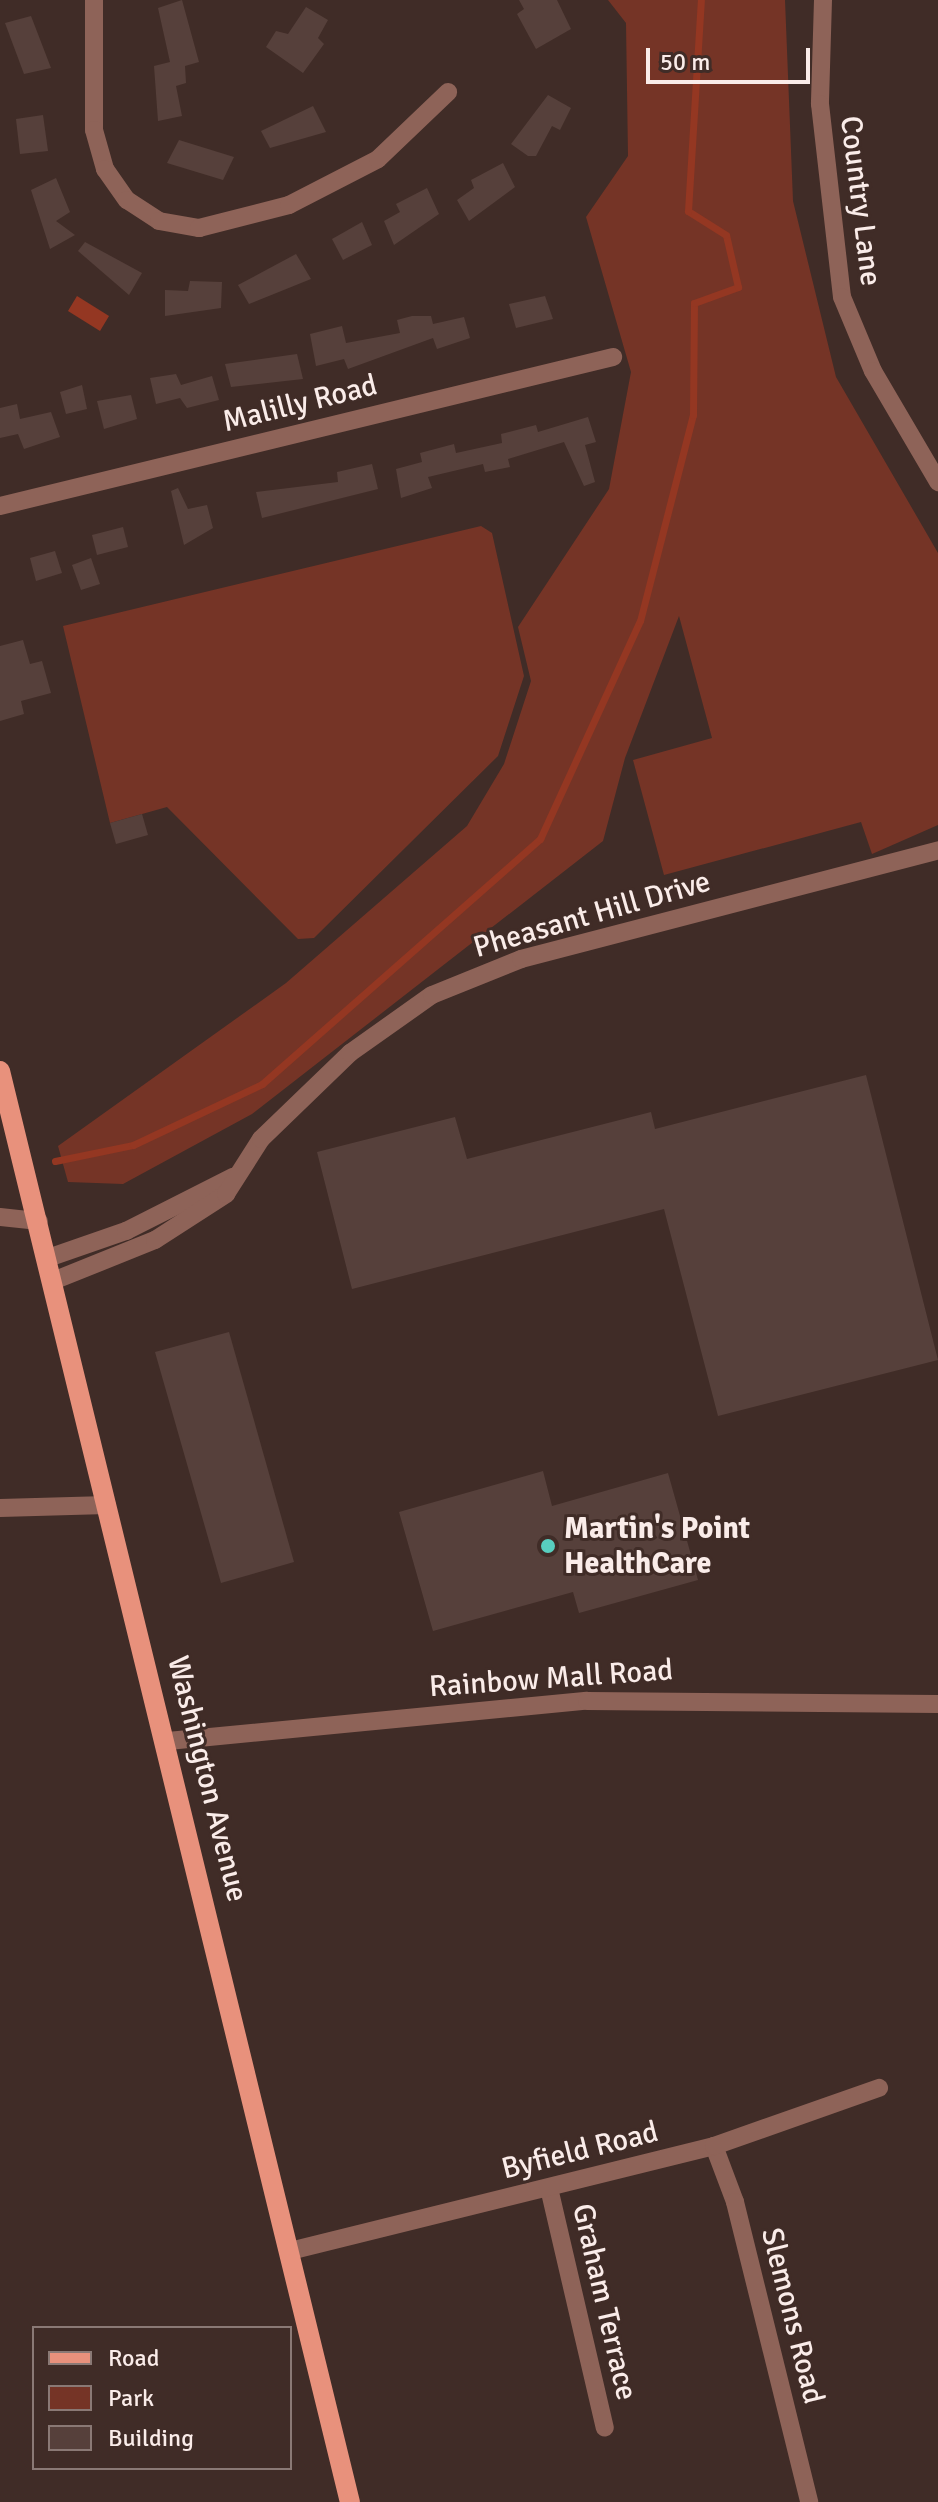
<!DOCTYPE html>
<style>
body{margin:0}
#map{position:relative;width:938px;height:2502px;overflow:hidden;background:#402c27;font-family:Signika,sans-serif}
div>[style]{position:absolute}
.green>*{inset:0;background:#753426}
.water>*{inset:0;background:#943722}
.stream>*{height:7px;margin:-3.5px;padding:0 3.5px;transform-origin:3.5px;border-radius:3.5px;background:#943722}
.building>*{inset:0;background:#56403b}
.street>*{height:18px;margin:-9px;padding:0 9px;transform-origin:9px;border-radius:9px;background:#8e6358}
.primary>*{height:20px;margin:-10px;padding:0 10px;transform-origin:10px;border-radius:10px;background:#e8917c}
.dots>*{width:22px;height:22px;translate:-50% -50%;box-sizing:border-box;border:4px solid #402c27;border-radius:50%}
span{translate:-50% -50%;white-space:nowrap;text-align:center;line-height:1.15;-webkit-text-stroke:6px #402c27;paint-order:stroke}
.street-label{font-size:30px;color:#faece9}
.poi-label{font-size:30px;color:#faece9;font-weight:700}
.left{translate:0 -50%;text-align:left}
.legend{position:absolute;left:32px;top:2326px;width:260px;height:144px;box-sizing:border-box;background:#402c27;border:2px solid #8a7975;margin:0;padding:10px 14px;list-style:none;font-size:24px;color:#faece9}
.legend li{display:flex;align-items:center;gap:16px;height:40px}
.legend b{width:40px;border:2px solid #8a7975}
.scale{position:absolute;left:646px;top:48px;width:164px;height:36px;box-sizing:border-box;border:4px solid #faece9;border-top:0;padding-left:10px;font-size:24px;line-height:28px;white-space:nowrap;color:#faece9;-webkit-text-stroke:6px #402c27;paint-order:stroke}
</style>
<div id="map">
<div class="green">
<i style="clip-path:polygon(608px 0,785px 0,793px 201px,836px 377px,938px 553px,938px 825px,872px 854px,861px 822px,664px 875px,633px 760px,712px 738px,679px 616px,625px 758px,603px 841px,252px 1114px,123px 1184px,68px 1182px,58px 1146px,286px 983px,467px 826px,504px 764px,531px 681px,518px 627px,609px 489px,631px 372px,586px 217px,628px 156px,626px 23px)"></i>
<i style="clip-path:polygon(481px 526px,492px 533px,524px 676px,498px 756px,314px 938px,298px 939px,167px 807px,110px 823px,63px 626px)"></i>
</div>
<div class="water">
<i style="clip-path:polygon(77px 296px,109px 316px,100px 331px,68px 311px)"></i>
</div>
<div class="stream">
<i style="left:55px;top:1161px;width:80px;rotate:-11.6deg"></i>
<i style="left:133px;top:1145px;width:143px;rotate:-25.3deg"></i>
<i style="left:262px;top:1084px;width:371px;rotate:-41.4deg"></i>
<i style="left:540px;top:839px;width:240px;rotate:-65.4deg"></i>
<i style="left:640px;top:621px;width:213px;rotate:-75.6deg"></i>
<i style="left:693px;top:415px;width:112px;rotate:-89.5deg"></i>
<i style="left:694px;top:303px;width:47px;rotate:-20deg"></i>
<i style="left:738px;top:287px;width:53px;rotate:-103deg"></i>
<i style="left:726px;top:235px;width:45px;rotate:-147.7deg"></i>
<i style="left:688px;top:211px;width:211px;rotate:-86.5deg"></i>
</div>
<div class="building">
<i style="clip-path:polygon(182px 0,199px 62px,185px 66px,186px 83px,176px 86px,182px 116px,158px 121px,154px 66px,170px 62px,158px 8px)"></i>
<i style="clip-path:polygon(519px 0,557px 0,571px 29px,536px 49px,517px 14px,524px 9px)"></i>
<i style="clip-path:polygon(306px 7px,328px 20px,318px 38px,324px 44px,303px 73px,266px 47px,276px 31px,288px 34px)"></i>
<i style="clip-path:polygon(31px 16px,51px 68px,24px 74px,5px 23px)"></i>
<i style="clip-path:polygon(548px 95px,571px 108px,560px 130px,552px 126px,536px 156px,528px 156px,511px 144px)"></i>
<i style="clip-path:polygon(313px 106px,326px 132px,270px 148px,261px 131px)"></i>
<i style="clip-path:polygon(43px 115px,48px 151px,20px 154px,16px 119px)"></i>
<i style="clip-path:polygon(179px 140px,234px 157px,223px 180px,167px 163px)"></i>
<i style="clip-path:polygon(503px 163px,515px 187px,469px 221px,457px 200px,474px 188px,471px 180px)"></i>
<i style="clip-path:polygon(56px 178px,70px 212px,56px 221px,75px 235px,50px 249px,31px 190px)"></i>
<i style="clip-path:polygon(427px 188px,439px 214px,394px 245px,384px 221px,400px 212px,396px 204px)"></i>
<i style="clip-path:polygon(362px 222px,372px 245px,343px 260px,332px 239px)"></i>
<i style="clip-path:polygon(85px 242px,142px 273px,129px 295px,78px 251px)"></i>
<i style="clip-path:polygon(296px 254px,311px 279px,249px 304px,238px 285px)"></i>
<i style="clip-path:polygon(190px 281px,222px 282px,221px 308px,165px 316px,165px 290px,188px 291px)"></i>
<i style="clip-path:polygon(545px 296px,553px 319px,516px 328px,509px 304px)"></i>
<i style="clip-path:polygon(412px 316px,431px 316px,433px 324px,464px 317px,470px 338px,437px 349px,433px 338px,348px 369px,344px 359px,316px 366px,310px 334px,342px 326px,346px 343px,400px 333px,397px 320px)"></i>
<i style="clip-path:polygon(297px 354px,303px 379px,231px 387px,225px 364px)"></i>
<i style="clip-path:polygon(176px 374px,181px 385px,212px 376px,219px 400px,187px 408px,180px 398px,156px 404px,150px 378px)"></i>
<i style="clip-path:polygon(82px 385px,87px 409px,66px 414px,60px 392px)"></i>
<i style="clip-path:polygon(131px 395px,137px 419px,104px 429px,97px 401px)"></i>
<i style="clip-path:polygon(17px 404px,20px 419px,51px 412px,60px 437px,24px 449px,18px 434px,0 438px,0 408px)"></i>
<i style="clip-path:polygon(588px 417px,596px 442px,585px 445px,595px 482px,584px 486px,564px 442px,508px 459px,510px 467px,485px 472px,483px 464px,428px 477px,432px 488px,401px 498px,396px 469px,422px 462px,420px 453px,454px 444px,456px 453px,502px 443px,501px 434px,536px 425px,538px 432px)"></i>
<i style="clip-path:polygon(372px 464px,378px 489px,262px 518px,256px 492px,338px 482px,337px 472px)"></i>
<i style="clip-path:polygon(178px 488px,188px 509px,207px 505px,213px 528px,184px 545px,171px 491px)"></i>
<i style="clip-path:polygon(123px 527px,128px 547px,97px 555px,92px 535px)"></i>
<i style="clip-path:polygon(55px 551px,62px 573px,36px 581px,30px 558px)"></i>
<i style="clip-path:polygon(91px 558px,100px 584px,81px 590px,72px 565px)"></i>
<i style="clip-path:polygon(23px 640px,30px 664px,42px 661px,51px 693px,21px 701px,24px 714px,0 721px,0 646px)"></i>
<i style="clip-path:polygon(142px 814px,148px 835px,116px 844px,110px 823px)"></i>
<i style="clip-path:polygon(866px 1075px,938px 1360px,718px 1416px,664px 1209px,352px 1289px,317px 1152px,455px 1117px,467px 1159px,651px 1112px,655px 1129px)"></i>
<i style="clip-path:polygon(229px 1332px,294px 1562px,221px 1583px,155px 1352px)"></i>
<i style="clip-path:polygon(543px 1471px,552px 1506px,668px 1473px,698px 1580px,579px 1613px,573px 1592px,433px 1631px,399px 1512px)"></i>
</div>
<div class="street">
<i style="left:94px;top:0;width:130px;rotate:90deg"></i>
<i style="left:94px;top:130px;width:41px;rotate:74.2deg"></i>
<i style="left:105px;top:169px;width:38px;rotate:55deg"></i>
<i style="left:127px;top:200px;width:38px;rotate:33deg"></i>
<i style="left:159px;top:221px;width:41px;rotate:9.9deg"></i>
<i style="left:199px;top:228px;width:93px;rotate:-14.3deg"></i>
<i style="left:289px;top:205px;width:100px;rotate:-27.3deg"></i>
<i style="left:378px;top:159px;width:97px;rotate:-43.7deg"></i>
<i style="left:823px;top:0;width:104px;rotate:91.7deg"></i>
<i style="left:820px;top:104px;width:194px;rotate:83.5deg"></i>
<i style="left:842px;top:297px;width:80px;rotate:67.3deg"></i>
<i style="left:873px;top:371px;width:129px;rotate:59.6deg"></i>
<i style="left:0;top:506px;width:631px;rotate:-13.66deg"></i>
<i style="left:0;top:1217px;width:39px;rotate:6deg"></i>
<i style="left:48px;top:1258px;width:83px;rotate:-19.1deg"></i>
<i style="left:126px;top:1231px;width:120px;rotate:-26.8deg"></i>
<i style="left:53px;top:1281px;width:110px;rotate:-21.9deg"></i>
<i style="left:155px;top:1240px;width:85px;rotate:-32.9deg"></i>
<i style="left:226px;top:1194px;width:65px;rotate:-57.5deg"></i>
<i style="left:261px;top:1139px;width:124px;rotate:-44deg"></i>
<i style="left:350px;top:1053px;width:100px;rotate:-35.3deg"></i>
<i style="left:432px;top:995px;width:96px;rotate:-22deg"></i>
<i style="left:521px;top:959px;width:431px;rotate:-14.6deg"></i>
<i style="left:0;top:1508px;width:107px;rotate:-1.6deg"></i>
<i style="left:168px;top:1741px;width:421px;rotate:-5.5deg"></i>
<i style="left:587px;top:1701px;width:351px;rotate:0.5deg"></i>
<i style="left:714px;top:2146px;width:60px;rotate:69.4deg"></i>
<i style="left:735px;top:2202px;width:309px;rotate:76.1deg"></i>
<i style="left:549px;top:2188px;width:246px;rotate:76.9deg"></i>
<i style="left:290px;top:2251px;width:437px;rotate:-13.9deg"></i>
<i style="left:714px;top:2146px;width:175px;rotate:-19.4deg"></i>
</div>
<div class="primary">
<i style="left:0;top:1071px;width:1473px;rotate:76.26deg"></i>
</div>
<div class="dots">
<i style="left:548px;top:1546px;background:#58cebf"></i>
</div>
<div class="street-label">
<span style="left:860px;top:201px;rotate:83deg">Country Lane</span>
<span style="left:300px;top:404px;rotate:-14deg">Malilly Road</span>
<span style="left:592px;top:915px;rotate:-16deg">Pheasant Hill Drive</span>
<span style="left:551px;top:1679px;rotate:-4deg">Rainbow Mall Road</span>
<span style="left:207px;top:1779px;rotate:76deg">Washington Avenue</span>
<span style="left:580px;top:2151px;rotate:-14deg">Byfield Road</span>
<span style="left:604px;top:2302px;rotate:77deg">Graham Terrace</span>
<span style="left:792px;top:2316px;rotate:76deg">Slemons Road</span>
</div>
<div class="poi-label">
<span class="left" style="left:564px;top:1546px">Martin's Point<br>HealthCare</span>
</div>
<ul class="legend">
<li><b style="height:10px;background:#e8917c"></b>Road</li>
<li><b style="height:22px;background:#753426"></b>Park</li>
<li><b style="height:22px;background:#56403b"></b>Building</li>
</ul>
<div class="scale">50 m</div>
</div>
